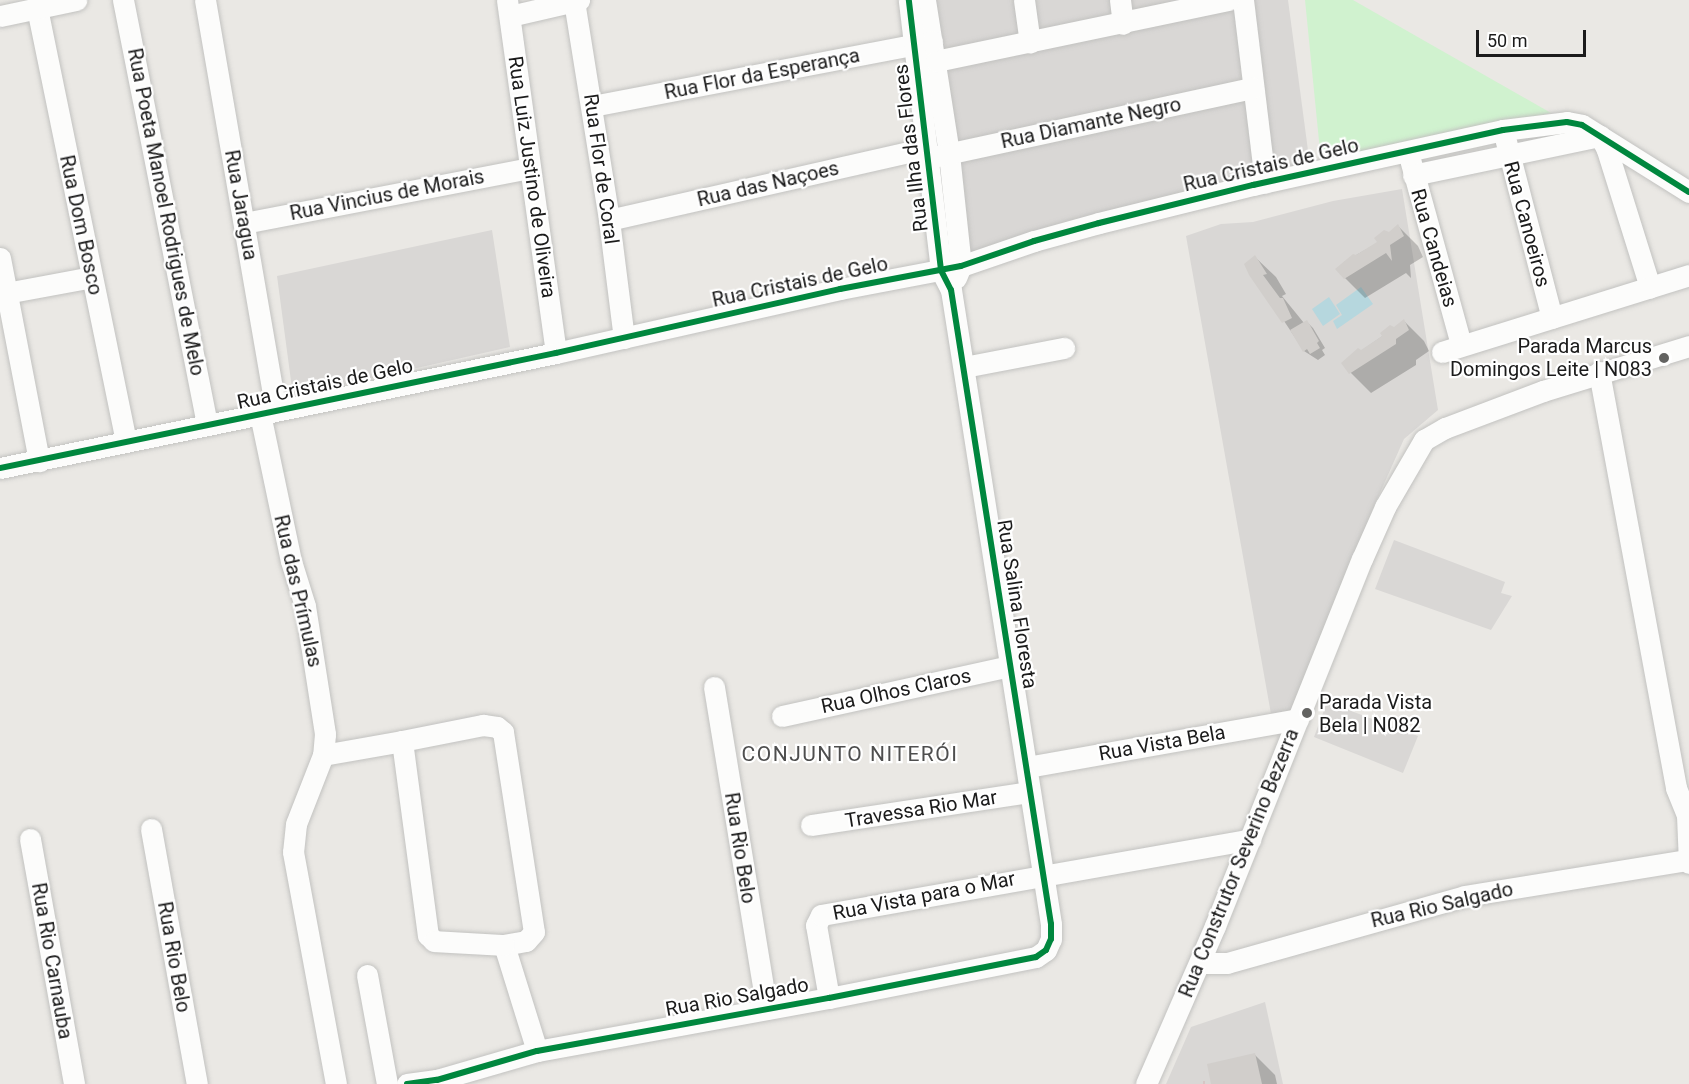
<!DOCTYPE html>
<meta charset="utf-8">
<style>
body{margin:0}
#map{position:relative;width:1689px;height:1084px;overflow:hidden;background:#eae8e4;font-family:Roboto,sans-serif}
div>[style]{position:absolute}
.residential>*{inset:0;background:#d9d7d5}
.park>*{inset:0;background:#d0f2cf}
.water>*{inset:0;background:#b6d7de}
.shadow>*{inset:0;background:#0003}
.building>*{inset:0;background:#d1cecb}
.path>*{height:2px;margin-top:-1px;transform-origin:0;background:repeating-linear-gradient(90deg,#d6c6c4 0 3px,transparent 0 6px)}
.roads{filter:drop-shadow(0 0 2px #c2c2c0) drop-shadow(0 0 2px #c2c2c0)}
.minor>*{height:21px;margin:-10.5px;padding:0 10.5px;transform-origin:10.5px;border-radius:10.5px;background:#fcfcfb}
.cycleway>*{height:6px;margin:-3px;padding:0 3px;transform-origin:3px;border-radius:3px;background:#00873e}
.dots>*{width:16px;height:16px;translate:-50% -50%;box-sizing:border-box;border:3px solid #fff;border-radius:50%}
span{translate:-50% -50%;white-space:nowrap;text-align:center;line-height:1.15;-webkit-text-stroke:4.5px #fff;paint-order:stroke}
.street-label{font-size:20px;color:#1b1b1b}
.poi-label{font-size:20px;color:#1b1b1b}
.right{translate:-100% -50%;text-align:right}
.left{translate:0 -50%;text-align:left}
.neighbourhood-label{font-size:21px;color:#4e4e4e;letter-spacing:1.5px}
.scale{position:absolute;left:1476px;top:30px;width:110px;height:27px;box-sizing:border-box;border:3px solid #1b1b1b;border-top:0;padding-left:8px;font-size:18px;line-height:21px;white-space:nowrap;color:#1b1b1b;-webkit-text-stroke:4px #fff;paint-order:stroke}
</style>
<div id="map">
<div class="residential">
<i style="clip-path:polygon(923px 0,1288px 0,1311px 173px,961px 266px)"></i>
<i style="clip-path:polygon(1402px 189px,1438px 410px,1404px 439px,1375px 504px,1291px 710px,1271px 714px,1186px 236px,1221px 224px,1253px 222px,1333px 201px)"></i>
<i style="clip-path:polygon(492px 230px,510px 347px,293px 396px,277px 276px)"></i>
<i style="clip-path:polygon(1394px 540px,1505px 582px,1501px 593px,1512px 596px,1491px 630px,1375px 589px)"></i>
<i style="clip-path:polygon(1327px 702px,1418px 736px,1403px 773px,1314px 737px)"></i>
<i style="clip-path:polygon(1265px 1002px,1283px 1084px,1166px 1084px,1191px 1027px)"></i>
</div>
<div class="park">
<i style="clip-path:polygon(1305px 0,1353px 0,1551px 113px,1321px 161px)"></i>
</div>
<div class="water">
<i style="clip-path:polygon(1361px 287px,1373px 304px,1337px 329px,1333px 321px,1342px 315px,1336px 305px)"></i>
<i style="clip-path:polygon(1329px 297px,1340px 314px,1323px 326px,1312px 309px)"></i>
</div>
<div class="shadow">
<i style="clip-path:polygon(1398px 226px,1418px 246px,1423px 257px,1410px 265px,1411px 278px,1406px 273px,1365px 298px,1345px 278px,1344px 262px,1379px 242px)"></i>
<i style="clip-path:polygon(1255px 257px,1276px 277px,1286px 294px,1282px 296px,1304px 323px,1307px 322px,1313px 328px,1325px 348px,1322px 350px,1325px 355px,1318px 360px,1304px 351px,1246px 264px)"></i>
<i style="clip-path:polygon(1404px 321px,1424px 341px,1429px 351px,1416px 360px,1416px 365px,1371px 393px,1350px 372px,1361px 351px)"></i>
<i style="clip-path:polygon(1255px 1055px,1275px 1075px,1277px 1084px,1213px 1084px)"></i>
</div>
<div class="building">
<i style="clip-path:polygon(1398px 224px,1404px 236px,1390px 245px,1392px 261px,1386px 253px,1344px 279px,1335px 269px,1353px 254px,1356px 255px,1377px 242px,1374px 238px,1384px 230px,1389px 232px)"></i>
<i style="clip-path:polygon(1255px 255px,1267px 274px,1263px 275px,1280px 298px,1283px 298px,1292px 318px,1282px 323px,1249px 275px,1244px 264px)"></i>
<i style="clip-path:polygon(1404px 319px,1409px 330px,1396px 339px,1396px 344px,1349px 374px,1341px 363px,1358px 348px,1361px 350px,1382px 336px,1380px 333px,1390px 325px,1394px 327px)"></i>
<i style="clip-path:polygon(1307px 320px,1319px 341px,1317px 343px,1320px 348px,1310px 354px,1307px 349px,1303px 352px,1290px 330px)"></i>
<i style="clip-path:polygon(1255px 1053px,1262px 1084px,1211px 1084px,1207px 1064px)"></i>
</div>
<div class="path">
<i style="left:1204px;top:1081px;width:3px;rotate:90deg"></i>
</div>
<div class="roads">
<div class="minor">
<i style="left:123px;top:0;width:433px;rotate:78.8deg"></i>
<i style="left:205px;top:0;width:416px;rotate:80.2deg"></i>
<i style="left:507px;top:0;width:356px;rotate:82.1deg"></i>
<i style="left:925px;top:0;width:156px;rotate:81.1deg"></i>
<i style="left:949px;top:154px;width:113px;rotate:83.9deg"></i>
<i style="left:961px;top:266px;width:13px;rotate:113deg"></i>
<i style="left:1024px;top:0;width:43px;rotate:82.1deg"></i>
<i style="left:1120px;top:0;width:24px;rotate:83deg"></i>
<i style="left:1243px;top:0;width:184px;rotate:83.1deg"></i>
<i style="left:574px;top:1px;width:222px;rotate:80.9deg"></i>
<i style="left:609px;top:220px;width:119px;rotate:82.8deg"></i>
<i style="left:37px;top:8px;width:443px;rotate:78.4deg"></i>
<i style="left:0;top:16px;width:78px;rotate:-11.9deg"></i>
<i style="left:510px;top:16px;width:71px;rotate:-13.1deg"></i>
<i style="left:936px;top:61px;width:299px;rotate:-11.8deg"></i>
<i style="left:592px;top:106px;width:346px;rotate:-10.8deg"></i>
<i style="left:1503px;top:130px;width:194px;rotate:75.4deg"></i>
<i style="left:1600px;top:136px;width:16px;rotate:63deg"></i>
<i style="left:1607px;top:150px;width:144px;rotate:72.6deg"></i>
<i style="left:1408px;top:152px;width:200px;rotate:74.6deg"></i>
<i style="left:928px;top:158px;width:332px;rotate:-12.2deg"></i>
<i style="left:1413px;top:175px;width:191px;rotate:-11.8deg"></i>
<i style="left:609px;top:220px;width:325px;rotate:-12.8deg"></i>
<i style="left:244px;top:223px;width:291px;rotate:-10.9deg"></i>
<i style="left:0;top:258px;width:207px;rotate:79.1deg"></i>
<i style="left:6px;top:293px;width:87px;rotate:-10.5deg"></i>
<i style="left:1442px;top:352px;width:259px;rotate:-17.3deg"></i>
<i style="left:964px;top:367px;width:102px;rotate:-10.8deg"></i>
<i style="left:1599px;top:372px;width:423px;rotate:79.5deg"></i>
<i style="left:1676px;top:788px;width:29px;rotate:68deg"></i>
<i style="left:1687px;top:815px;width:48px;rotate:87.6deg"></i>
<i style="left:260px;top:414px;width:150px;rotate:78.1deg"></i>
<i style="left:291px;top:561px;width:47px;rotate:72.7deg"></i>
<i style="left:305px;top:606px;width:130px;rotate:81.1deg"></i>
<i style="left:325px;top:734px;width:21px;rotate:95deg"></i>
<i style="left:323px;top:755px;width:74px;rotate:111.4deg"></i>
<i style="left:296px;top:824px;width:28px;rotate:96deg"></i>
<i style="left:293px;top:852px;width:236px;rotate:79.5deg"></i>
<i style="left:0;top:468px;width:568px;rotate:-11.69deg"></i>
<i style="left:556px;top:353px;width:291px;rotate:-12.7deg"></i>
<i style="left:840px;top:289px;width:123px;rotate:-10.8deg"></i>
<i style="left:961px;top:266px;width:77px;rotate:-18.9deg"></i>
<i style="left:1034px;top:241px;width:67px;rotate:-15.5deg"></i>
<i style="left:1099px;top:223px;width:159px;rotate:-13.9deg"></i>
<i style="left:1253px;top:185px;width:256px;rotate:-12.4deg"></i>
<i style="left:1503px;top:130px;width:64px;rotate:-7.1deg"></i>
<i style="left:1567px;top:122px;width:15px;rotate:11deg"></i>
<i style="left:1582px;top:125px;width:126px;rotate:32.1deg"></i>
<i style="left:714px;top:687px;width:326px;rotate:80.7deg"></i>
<i style="left:782px;top:716px;width:232px;rotate:-12.4deg"></i>
<i style="left:402px;top:741px;width:83px;rotate:-11.2deg"></i>
<i style="left:483px;top:725px;width:14px;rotate:8deg"></i>
<i style="left:497px;top:727px;width:8px;rotate:40deg"></i>
<i style="left:503px;top:732px;width:202px;rotate:81.2deg"></i>
<i style="left:534px;top:932px;width:12px;rotate:132deg"></i>
<i style="left:526px;top:941px;width:22px;rotate:170deg"></i>
<i style="left:504px;top:945px;width:111px;rotate:72.7deg"></i>
<i style="left:323px;top:755px;width:80px;rotate:-10deg"></i>
<i style="left:402px;top:741px;width:196px;rotate:82.4deg"></i>
<i style="left:428px;top:935px;width:8px;rotate:45deg"></i>
<i style="left:434px;top:941px;width:70px;rotate:3.3deg"></i>
<i style="left:1027px;top:767px;width:275px;rotate:-10deg"></i>
<i style="left:811px;top:825px;width:221px;rotate:-8.6deg"></i>
<i style="left:151px;top:829px;width:259px;rotate:79.8deg"></i>
<i style="left:30px;top:839px;width:249px;rotate:79.8deg"></i>
<i style="left:1200px;top:963px;width:27px"></i>
<i style="left:1227px;top:963px;width:247px;rotate:-15.7deg"></i>
<i style="left:1465px;top:896px;width:226px;rotate:-9.2deg"></i>
<i style="left:367px;top:975px;width:111px;rotate:79.6deg"></i>
<i style="left:829px;top:998px;width:74px;rotate:-100.1deg"></i>
<i style="left:816px;top:925px;width:11px;rotate:-63deg"></i>
<i style="left:821px;top:915px;width:436px;rotate:-10deg"></i>
<i style="left:407px;top:1084px;width:30px;rotate:-8deg"></i>
<i style="left:437px;top:1080px;width:104px;rotate:-16.2deg"></i>
<i style="left:537px;top:1051px;width:297px;rotate:-10.3deg"></i>
<i style="left:829px;top:998px;width:211px;rotate:-11.2deg"></i>
<i style="left:1036px;top:957px;width:12px;rotate:-35deg"></i>
<i style="left:1046px;top:950px;width:12px;rotate:-66deg"></i>
<i style="left:1051px;top:939px;width:15px;rotate:-90deg"></i>
<i style="left:1051px;top:924px;width:642px;rotate:-98.96deg"></i>
<i style="left:951px;top:290px;width:22px;rotate:-117deg"></i>
<i style="left:941px;top:270px;width:272px;rotate:-96.8deg"></i>
<i style="left:1146px;top:1084px;width:172px;rotate:-66.4deg"></i>
<i style="left:1215px;top:926px;width:395px;rotate:-68.2deg"></i>
<i style="left:1362px;top:559px;width:57px;rotate:-66.1deg"></i>
<i style="left:1385px;top:507px;width:78px;rotate:-59.8deg"></i>
<i style="left:1424px;top:440px;width:24px;rotate:-30deg"></i>
<i style="left:1445px;top:428px;width:105px;rotate:-20.7deg"></i>
<i style="left:1543px;top:391px;width:153px;rotate:-17.1deg"></i>
</div>
</div>
<div class="cycleway">
<i style="left:0;top:468px;width:568px;rotate:-11.69deg"></i>
<i style="left:556px;top:353px;width:291px;rotate:-12.7deg"></i>
<i style="left:840px;top:289px;width:123px;rotate:-10.8deg"></i>
<i style="left:961px;top:266px;width:77px;rotate:-18.9deg"></i>
<i style="left:1034px;top:241px;width:67px;rotate:-15.5deg"></i>
<i style="left:1099px;top:223px;width:159px;rotate:-13.9deg"></i>
<i style="left:1253px;top:185px;width:256px;rotate:-12.4deg"></i>
<i style="left:1503px;top:130px;width:64px;rotate:-7.1deg"></i>
<i style="left:1567px;top:122px;width:15px;rotate:11deg"></i>
<i style="left:1582px;top:125px;width:126px;rotate:32.1deg"></i>
<i style="left:407px;top:1084px;width:30px;rotate:-8deg"></i>
<i style="left:437px;top:1080px;width:104px;rotate:-16.2deg"></i>
<i style="left:537px;top:1051px;width:297px;rotate:-10.3deg"></i>
<i style="left:829px;top:998px;width:211px;rotate:-11.2deg"></i>
<i style="left:1036px;top:957px;width:12px;rotate:-35deg"></i>
<i style="left:1046px;top:950px;width:12px;rotate:-66deg"></i>
<i style="left:1051px;top:939px;width:15px;rotate:-90deg"></i>
<i style="left:1051px;top:924px;width:642px;rotate:-98.96deg"></i>
<i style="left:951px;top:290px;width:22px;rotate:-117deg"></i>
<i style="left:941px;top:270px;width:272px;rotate:-96.8deg"></i>
</div>
<div class="dots">
<i style="left:1664px;top:358px;background:#636361"></i>
<i style="left:1307px;top:713px;background:#636361"></i>
</div>
<div class="street-label">
<span style="left:762px;top:74px;rotate:-11deg">Rua Flor da Esperança</span>
<span style="left:1091px;top:123px;rotate:-12deg">Rua Diamante Negro</span>
<span style="left:911px;top:148px;rotate:-97deg">Rua Ilha das Flores</span>
<span style="left:1271px;top:165px;rotate:-13deg">Rua Cristais de Gelo</span>
<span style="left:601px;top:169px;rotate:82deg">Rua Flor de Coral</span>
<span style="left:532px;top:177px;rotate:82deg">Rua Luiz Justino de Oliveira</span>
<span style="left:768px;top:184px;rotate:-13deg">Rua das Naçoes</span>
<span style="left:387px;top:195px;rotate:-11deg">Rua Vincius de Morais</span>
<span style="left:241px;top:205px;rotate:80deg">Rua Jaragua</span>
<span style="left:166px;top:212px;rotate:79deg">Rua Poeta Manoel Rodrigues de Melo</span>
<span style="left:1527px;top:224px;rotate:75deg">Rua Canoeiros</span>
<span style="left:81px;top:225px;rotate:78deg">Rua Dom Bosco</span>
<span style="left:1434px;top:248px;rotate:74deg">Rua Candeias</span>
<span style="left:800px;top:282px;rotate:-12deg">Rua Cristais de Gelo</span>
<span style="left:325px;top:384px;rotate:-12deg">Rua Cristais de Gelo</span>
<span style="left:298px;top:591px;rotate:77deg">Rua das Prímulas</span>
<span style="left:1017px;top:604px;rotate:81deg">Rua Salina Floresta</span>
<span style="left:896px;top:691px;rotate:-12deg">Rua Olhos Claros</span>
<span style="left:1162px;top:743px;rotate:-10deg">Rua Vista Bela</span>
<span style="left:921px;top:809px;rotate:-9deg">Travessa Rio Mar</span>
<span style="left:740px;top:848px;rotate:81deg">Rua Rio Belo</span>
<span style="left:1239px;top:863px;rotate:-68deg">Rua Construtor Severino Bezerra</span>
<span style="left:924px;top:896px;rotate:-11deg">Rua Vista para o Mar</span>
<span style="left:1442px;top:905px;rotate:-13deg">Rua Rio Salgado</span>
<span style="left:174px;top:957px;rotate:80deg">Rua Rio Belo</span>
<span style="left:52px;top:961px;rotate:80deg">Rua Rio Carnauba</span>
<span style="left:737px;top:997px;rotate:-10deg">Rua Rio Salgado</span>
</div>
<div class="poi-label">
<span class="right" style="left:1652px;top:358px">Parada Marcus<br>Domingos Leite | N083</span>
<span class="left" style="left:1319px;top:714px">Parada Vista<br>Bela | N082</span>
</div>
<div class="neighbourhood-label">
<span style="left:850px;top:754px">CONJUNTO NITERÓI</span>
</div>
<div class="scale">50 m</div>
</div>
